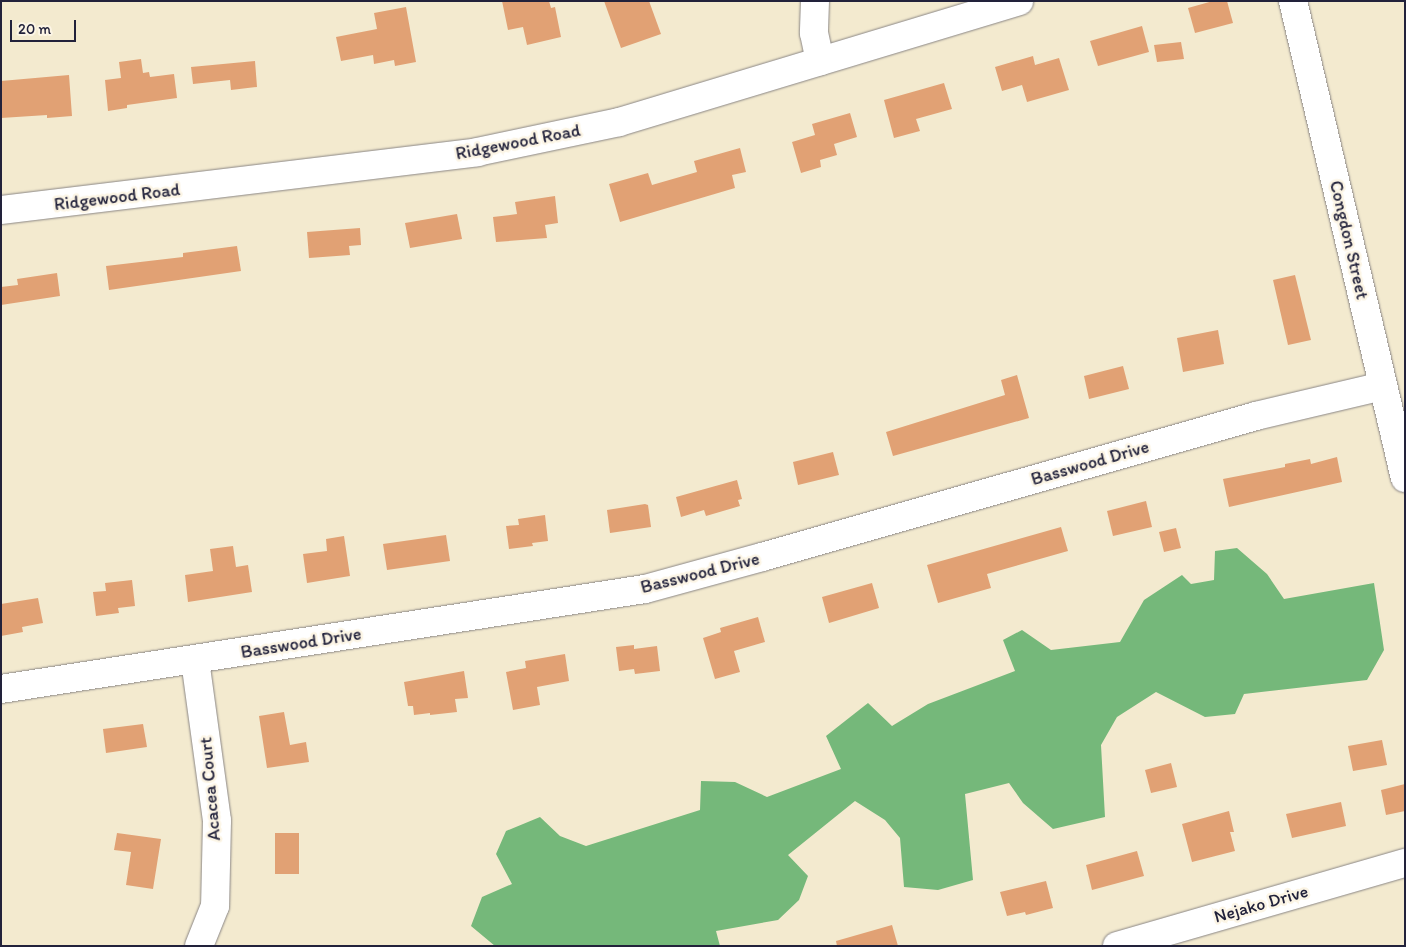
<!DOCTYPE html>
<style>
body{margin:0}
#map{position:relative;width:1406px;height:947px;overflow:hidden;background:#f3eacf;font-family:Itim,sans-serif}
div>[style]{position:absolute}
.forest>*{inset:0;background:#75b87a}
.building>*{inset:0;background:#e1a174}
.roads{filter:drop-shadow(0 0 1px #8a8685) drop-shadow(0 0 1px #8a8685)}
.minor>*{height:28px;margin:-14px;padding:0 14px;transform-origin:14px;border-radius:14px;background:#fff}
.major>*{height:28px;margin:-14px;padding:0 14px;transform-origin:14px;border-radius:14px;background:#fff}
span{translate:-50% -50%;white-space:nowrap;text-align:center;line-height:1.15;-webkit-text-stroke:5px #fcf5e5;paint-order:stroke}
.street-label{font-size:18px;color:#22223b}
.frame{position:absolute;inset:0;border:2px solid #22223b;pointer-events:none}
.scale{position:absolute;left:10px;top:20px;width:66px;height:22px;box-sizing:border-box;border:2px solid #22223b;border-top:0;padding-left:6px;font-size:15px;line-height:18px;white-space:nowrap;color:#22223b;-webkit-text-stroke:4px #fcf5e5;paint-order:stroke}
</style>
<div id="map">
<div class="forest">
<i style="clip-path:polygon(1237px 548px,1267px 574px,1284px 599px,1374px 583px,1384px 650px,1367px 680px,1244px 694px,1235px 714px,1205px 717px,1156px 692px,1117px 717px,1101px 745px,1105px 817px,1053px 829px,1023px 803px,1009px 783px,965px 794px,973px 880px,938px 890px,904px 887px,900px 838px,885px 820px,855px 801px,788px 855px,808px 876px,799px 900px,778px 920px,716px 931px,720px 946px,495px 946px,471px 926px,482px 897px,512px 884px,496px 854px,506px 831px,540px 817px,560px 836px,586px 846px,700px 810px,701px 781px,735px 782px,767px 797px,841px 769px,826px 736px,868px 703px,892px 726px,928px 704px,1015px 671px,1003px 640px,1022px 630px,1051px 650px,1120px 642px,1144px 600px,1182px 575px,1191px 584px,1214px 580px,1215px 551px)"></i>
</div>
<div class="building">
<i style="clip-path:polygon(502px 1px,549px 1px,551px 8px,555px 7px,561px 37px,527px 45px,523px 27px,508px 30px)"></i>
<i style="clip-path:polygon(604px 1px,649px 1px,661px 34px,621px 48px)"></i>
<i style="clip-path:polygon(1213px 1px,1227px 1px,1233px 23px,1195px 33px,1188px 8px)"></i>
<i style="clip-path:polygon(406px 7px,416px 62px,395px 66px,394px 60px,374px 64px,373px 55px,341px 61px,336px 37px,377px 29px,374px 13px)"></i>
<i style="clip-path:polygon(1142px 26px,1149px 52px,1098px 66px,1090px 41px)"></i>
<i style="clip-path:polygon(1181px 42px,1184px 59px,1157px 62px,1154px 45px)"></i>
<i style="clip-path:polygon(1033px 56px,1035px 65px,1059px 58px,1069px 90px,1027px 102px,1022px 85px,1002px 91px,995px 67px)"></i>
<i style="clip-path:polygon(141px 59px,143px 73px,149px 72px,150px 77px,174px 74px,177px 98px,127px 105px,127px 108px,108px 111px,105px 80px,121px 78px,119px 62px)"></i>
<i style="clip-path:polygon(255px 61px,257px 87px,231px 90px,230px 80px,193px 84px,191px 67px)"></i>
<i style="clip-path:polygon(69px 75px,72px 116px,47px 118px,47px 115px,1px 118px,1px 81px)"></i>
<i style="clip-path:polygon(944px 83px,952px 109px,916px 119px,920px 131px,894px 138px,884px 100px)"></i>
<i style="clip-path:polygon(850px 113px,857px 137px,834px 144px,837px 155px,820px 160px,821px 167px,801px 173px,792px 142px,815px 135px,812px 124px)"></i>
<i style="clip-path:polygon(740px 148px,746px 172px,732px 175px,735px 188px,620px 222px,609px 184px,648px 173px,652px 185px,697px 172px,694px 161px)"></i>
<i style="clip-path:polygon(555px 196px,558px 223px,545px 225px,547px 238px,496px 242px,493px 217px,517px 214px,515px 202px)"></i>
<i style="clip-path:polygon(457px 214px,462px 239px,410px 248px,405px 223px)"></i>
<i style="clip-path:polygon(360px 228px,361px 245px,349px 246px,350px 255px,309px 258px,307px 232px)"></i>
<i style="clip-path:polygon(237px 246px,241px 271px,109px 290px,106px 266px,183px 257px,183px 253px)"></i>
<i style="clip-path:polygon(57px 273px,60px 296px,1px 305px,1px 287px,18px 285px,17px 279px)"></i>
<i style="clip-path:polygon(1295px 275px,1311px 340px,1288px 345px,1273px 280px)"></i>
<i style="clip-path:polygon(1218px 330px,1224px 364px,1183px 372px,1177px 338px)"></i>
<i style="clip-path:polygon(1123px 366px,1129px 389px,1089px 399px,1084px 376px)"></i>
<i style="clip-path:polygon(1017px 375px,1029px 418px,893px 456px,886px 432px,1005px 395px,1001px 380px)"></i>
<i style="clip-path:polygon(833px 452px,839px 475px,798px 485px,793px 462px)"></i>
<i style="clip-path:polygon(1337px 457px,1342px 482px,1229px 507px,1223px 479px,1285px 467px,1285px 464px,1310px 459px,1311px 464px)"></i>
<i style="clip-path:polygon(737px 480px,742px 499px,738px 500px,740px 506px,706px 516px,704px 510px,681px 517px,676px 497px)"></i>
<i style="clip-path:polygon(1146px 501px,1152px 527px,1113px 536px,1107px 511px)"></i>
<i style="clip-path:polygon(645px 504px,648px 505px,651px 527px,610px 533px,607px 510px)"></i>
<i style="clip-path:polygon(545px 515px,548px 541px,532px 543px,533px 546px,509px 549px,506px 526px,519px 525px,518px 519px)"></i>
<i style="clip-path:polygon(1061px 527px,1068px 551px,987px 574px,991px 588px,938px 603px,927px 565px)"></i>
<i style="clip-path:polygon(1176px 528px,1181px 548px,1164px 552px,1159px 532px)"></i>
<i style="clip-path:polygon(446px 535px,450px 561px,387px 570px,383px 544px)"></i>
<i style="clip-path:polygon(344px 536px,350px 576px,307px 583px,303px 554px,327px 551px,326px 539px)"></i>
<i style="clip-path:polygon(233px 546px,236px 567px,248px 565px,252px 592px,188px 602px,185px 575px,213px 571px,210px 549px)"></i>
<i style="clip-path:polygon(132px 580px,135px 606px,118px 608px,119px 613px,96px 616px,93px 592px,106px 591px,105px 583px)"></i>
<i style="clip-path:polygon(872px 583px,879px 608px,829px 623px,822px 597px)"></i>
<i style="clip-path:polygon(38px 598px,43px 623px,22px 627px,23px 632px,1px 636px,1px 604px)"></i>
<i style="clip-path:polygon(758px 617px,765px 642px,734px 651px,740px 672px,715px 679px,703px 638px,721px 632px,720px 628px)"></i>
<i style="clip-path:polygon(634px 645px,634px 649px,657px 646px,660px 671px,635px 674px,634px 669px,619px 671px,616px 647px)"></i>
<i style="clip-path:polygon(565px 654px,569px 681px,537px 687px,540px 705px,513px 710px,506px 672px,526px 668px,525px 661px)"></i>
<i style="clip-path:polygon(464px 671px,468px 698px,455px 699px,457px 712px,430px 715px,430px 713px,414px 715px,413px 706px,408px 706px,404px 682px)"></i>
<i style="clip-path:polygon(284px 712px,290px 745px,306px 742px,309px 762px,267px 768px,259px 716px)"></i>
<i style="clip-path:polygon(143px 724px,147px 747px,106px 753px,103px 729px)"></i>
<i style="clip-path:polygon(1382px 740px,1387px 765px,1353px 771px,1348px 746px)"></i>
<i style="clip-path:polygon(1171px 763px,1177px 787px,1151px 793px,1145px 770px)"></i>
<i style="clip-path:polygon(1405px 784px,1405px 811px,1386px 815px,1381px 790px)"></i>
<i style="clip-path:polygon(1341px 802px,1346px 826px,1292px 838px,1286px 814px)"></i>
<i style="clip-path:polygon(1229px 811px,1234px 832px,1230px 832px,1235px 851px,1192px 862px,1182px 824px)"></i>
<i style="clip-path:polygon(117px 833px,161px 839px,153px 889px,126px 885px,131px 852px,114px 850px)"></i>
<i style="clip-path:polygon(275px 833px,299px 833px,299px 874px,275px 874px)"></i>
<i style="clip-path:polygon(1137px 851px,1144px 876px,1092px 890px,1086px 865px)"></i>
<i style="clip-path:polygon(1046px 881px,1053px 908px,1026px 915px,1025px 912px,1007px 916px,1000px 892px)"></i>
<i style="clip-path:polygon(892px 925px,898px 946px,837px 946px,836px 941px)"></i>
</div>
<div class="roads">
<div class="minor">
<i style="left:815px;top:1px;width:32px;rotate:92deg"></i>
<i style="left:814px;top:33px;width:29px;rotate:78deg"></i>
<i style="left:1293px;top:1px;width:490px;rotate:76.8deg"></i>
<i style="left:195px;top:660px;width:162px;rotate:82.2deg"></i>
<i style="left:217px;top:821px;width:85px;rotate:91.3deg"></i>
<i style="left:215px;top:906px;width:43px;rotate:111.8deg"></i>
<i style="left:1px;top:689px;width:652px;rotate:-8.83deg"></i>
<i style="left:645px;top:589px;width:121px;rotate:-15.3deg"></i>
<i style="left:762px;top:557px;width:514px;rotate:-15.93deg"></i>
<i style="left:1256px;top:416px;width:130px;rotate:-13.3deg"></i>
<i style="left:1117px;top:946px;width:300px;rotate:-16.1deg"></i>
</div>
<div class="major">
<i style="left:1px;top:210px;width:480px;rotate:-6.9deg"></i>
<i style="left:477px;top:152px;width:145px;rotate:-11.9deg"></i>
<i style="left:619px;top:122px;width:418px;rotate:-16.8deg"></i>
</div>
</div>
<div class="street-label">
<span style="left:518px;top:142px;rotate:-11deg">Ridgewood Road</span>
<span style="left:117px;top:197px;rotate:-7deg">Ridgewood Road</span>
<span style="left:1349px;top:240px;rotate:77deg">Congdon Street</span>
<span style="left:1090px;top:463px;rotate:-16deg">Basswood Drive</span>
<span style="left:700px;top:573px;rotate:-14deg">Basswood Drive</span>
<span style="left:301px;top:643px;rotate:-9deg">Basswood Drive</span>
<span style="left:210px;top:789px;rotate:-95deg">Acacea Court</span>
<span style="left:1261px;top:904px;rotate:-16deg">Nejako Drive</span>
</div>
<div class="frame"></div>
<div class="scale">20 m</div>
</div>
